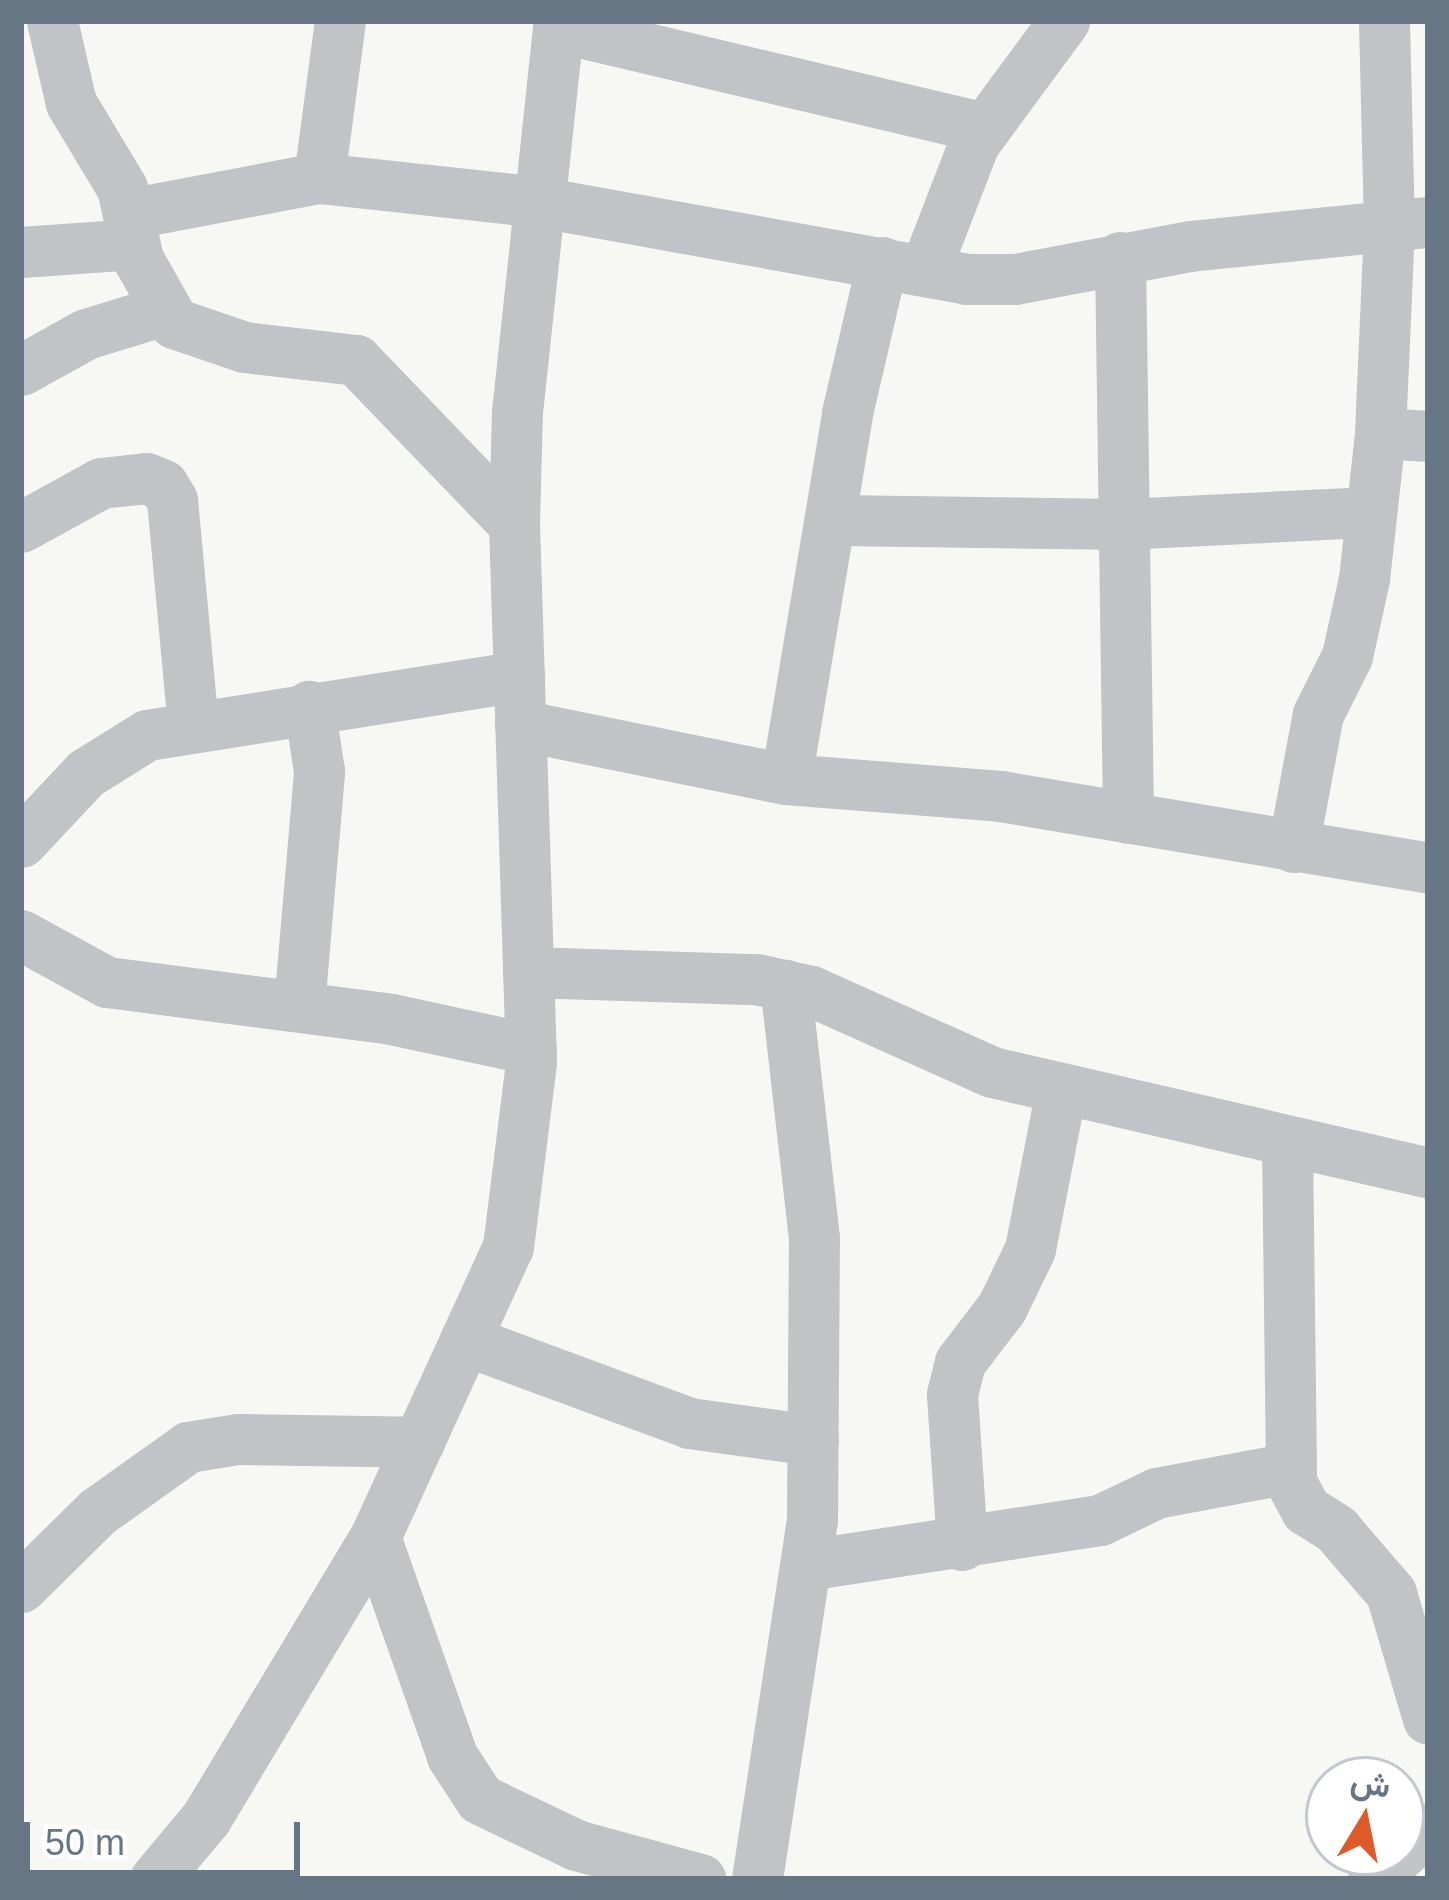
<!DOCTYPE html>
<meta charset="utf-8">
<style>
body{margin:0}
#map{position:relative;width:1449px;height:1900px;overflow:hidden;background:#f7f7f4;font-family:Helvetica,Vazirmatn,sans-serif}
div>[style]{position:absolute}
.minor>*{height:51px;margin:-25.5px;padding:0 25.5px;transform-origin:25.5px;border-radius:25.5px;background:#c0c4c7}
span{translate:-50% -50%;white-space:nowrap;text-align:center;line-height:1.15;-webkit-text-stroke:12px #fff;paint-order:stroke}
.frame{position:absolute;inset:0;border:24px solid #667684;pointer-events:none}
.north{position:absolute;left:1305px;top:1756px;width:120px;height:120px;box-sizing:border-box;background:#fff;border:3px solid #c2c8ce;border-radius:50%;rotate:10deg;font-size:33px;font-weight:700;line-height:48px;text-align:center;color:#667684}
.north::after{content:'';display:block;margin:auto;width:42px;height:54px;background:#df5a2b;clip-path:polygon(50% 0,100% 100%,50% 72%,0 100%)}
.scale{position:absolute;left:24px;top:1822px;width:276px;height:54px;box-sizing:border-box;border:6px solid #667684;border-top:0;padding-left:15px;font-size:36px;line-height:42px;white-space:nowrap;color:#667684;-webkit-text-stroke:9px #fff;paint-order:stroke}
</style>
<div id="map">
<div class="minor">
<i style="left:52px;top:21px;width:84px;rotate:77deg"></i>
<i style="left:71px;top:103px;width:99px;rotate:59deg"></i>
<i style="left:122px;top:188px;width:73px;rotate:77.3deg"></i>
<i style="left:138px;top:259px;width:73px;rotate:60.6deg"></i>
<i style="left:174px;top:323px;width:74px;rotate:18.9deg"></i>
<i style="left:244px;top:347px;width:113px;rotate:6.6deg"></i>
<i style="left:356px;top:360px;width:228px;rotate:46.1deg"></i>
<i style="left:558px;top:27px;width:439px;rotate:13.3deg"></i>
<i style="left:319px;top:178px;width:158px;rotate:-82.4deg"></i>
<i style="left:133px;top:213px;width:189px;rotate:-10.7deg"></i>
<i style="left:319px;top:178px;width:222px;rotate:6.2deg"></i>
<i style="left:540px;top:202px;width:433px;rotate:10.2deg"></i>
<i style="left:966px;top:279px;width:49px"></i>
<i style="left:1015px;top:279px;width:178px;rotate:-10.7deg"></i>
<i style="left:1190px;top:246px;width:239px;rotate:-5.8deg"></i>
<i style="left:21px;top:252px;width:114px;rotate:-4deg"></i>
<i style="left:1120px;top:257px;width:561px;rotate:89.18deg"></i>
<i style="left:925px;top:270px;width:136px;rotate:-68.9deg"></i>
<i style="left:974px;top:143px;width:152px;rotate:-53.6deg"></i>
<i style="left:21px;top:370px;width:74px;rotate:-29deg"></i>
<i style="left:86px;top:334px;width:82px;rotate:-17.1deg"></i>
<i style="left:1380px;top:433px;width:48px;rotate:3.6deg"></i>
<i style="left:834px;top:520px;width:289px;rotate:0.8deg"></i>
<i style="left:1123px;top:524px;width:248px;rotate:-2.8deg"></i>
<i style="left:21px;top:527px;width:91px;rotate:-28.8deg"></i>
<i style="left:101px;top:483px;width:45px;rotate:-6.3deg"></i>
<i style="left:146px;top:478px;width:18px;rotate:22deg"></i>
<i style="left:163px;top:485px;width:17px;rotate:59deg"></i>
<i style="left:172px;top:500px;width:228px;rotate:84.7deg"></i>
<i style="left:520px;top:725px;width:271px;rotate:11.5deg"></i>
<i style="left:786px;top:779px;width:215px;rotate:4.5deg"></i>
<i style="left:1000px;top:796px;width:434px;rotate:9.5deg"></i>
<i style="left:786px;top:779px;width:371px;rotate:-80.5deg"></i>
<i style="left:847px;top:413px;width:155px;rotate:-76.9deg"></i>
<i style="left:21px;top:842px;width:95px;rotate:-46.7deg"></i>
<i style="left:86px;top:773px;width:72px;rotate:-31.9deg"></i>
<i style="left:147px;top:735px;width:377px;rotate:-9deg"></i>
<i style="left:1293px;top:847px;width:135px;rotate:-79.4deg"></i>
<i style="left:1318px;top:714px;width:65px;rotate:-63.4deg"></i>
<i style="left:1347px;top:656px;width:79px;rotate:-77.6deg"></i>
<i style="left:1364px;top:579px;width:147px;rotate:-83.7deg"></i>
<i style="left:1380px;top:433px;width:207px;rotate:-87.5deg"></i>
<i style="left:1389px;top:226px;width:205px;rotate:-91.4deg"></i>
<i style="left:21px;top:935px;width:98px;rotate:28.7deg"></i>
<i style="left:107px;top:982px;width:286px;rotate:7.4deg"></i>
<i style="left:391px;top:1019px;width:143px;rotate:12.1deg"></i>
<i style="left:528px;top:972px;width:228px;rotate:1.8deg"></i>
<i style="left:756px;top:979px;width:56px;rotate:12.3deg"></i>
<i style="left:811px;top:991px;width:198px;rotate:24.1deg"></i>
<i style="left:992px;top:1072px;width:448px;rotate:13deg"></i>
<i style="left:299px;top:1006px;width:236px;rotate:-85.1deg"></i>
<i style="left:319px;top:771px;width:66px;rotate:-98.7deg"></i>
<i style="left:1287px;top:1143px;width:339px;rotate:89.3deg"></i>
<i style="left:1291px;top:1482px;width:32px;rotate:62deg"></i>
<i style="left:1306px;top:1510px;width:36px;rotate:32deg"></i>
<i style="left:1336px;top:1529px;width:84px;rotate:49.3deg"></i>
<i style="left:1391px;top:1593px;width:131px;rotate:73.6deg"></i>
<i style="left:465px;top:1340px;width:239px;rotate:20.3deg"></i>
<i style="left:689px;top:1423px;width:125px;rotate:7.8deg"></i>
<i style="left:375px;top:1537px;width:232px;rotate:70.6deg"></i>
<i style="left:452px;top:1756px;width:51px;rotate:56.9deg"></i>
<i style="left:480px;top:1799px;width:106px;rotate:25.6deg"></i>
<i style="left:576px;top:1845px;width:129px;rotate:15.3deg"></i>
<i style="left:962px;top:1545px;width:151px;rotate:-93.8deg"></i>
<i style="left:952px;top:1394px;width:33px;rotate:-76deg"></i>
<i style="left:960px;top:1362px;width:69px;rotate:-52.6deg"></i>
<i style="left:1002px;top:1307px;width:64px;rotate:-64.2deg"></i>
<i style="left:1030px;top:1249px;width:163px;rotate:-79deg"></i>
<i style="left:806px;top:1565px;width:297px;rotate:-8.7deg"></i>
<i style="left:1100px;top:1520px;width:62px;rotate:-25.7deg"></i>
<i style="left:1156px;top:1493px;width:135px;rotate:-10.6deg"></i>
<i style="left:21px;top:1587px;width:107px;rotate:-44.6deg"></i>
<i style="left:97px;top:1512px;width:112px;rotate:-35.5deg"></i>
<i style="left:188px;top:1447px;width:51px;rotate:-9.1deg"></i>
<i style="left:238px;top:1439px;width:181px;rotate:0.9deg"></i>
<i style="left:155px;top:1879px;width:80px;rotate:-50.1deg"></i>
<i style="left:206px;top:1818px;width:328px;rotate:-59deg"></i>
<i style="left:375px;top:1537px;width:319px;rotate:-65.4deg"></i>
<i style="left:508px;top:1247px;width:186px;rotate:-82.9deg"></i>
<i style="left:531px;top:1062px;width:538px;rotate:-91.81deg"></i>
<i style="left:514px;top:524px;width:112px;rotate:-88.5deg"></i>
<i style="left:517px;top:412px;width:393px;rotate:-83.9deg"></i>
<i style="left:757px;top:1879px;width:363px;rotate:-81.3deg"></i>
<i style="left:812px;top:1520px;width:282px;rotate:-89.6deg"></i>
<i style="left:814px;top:1238px;width:255px;rotate:-96.5deg"></i>
<i style="left:1373px;top:1879px;width:74px;rotate:-42.3deg"></i>
</div>
<div class="frame"></div>
<div class="north">ش</div>
<div class="scale">50 m</div>
</div>
